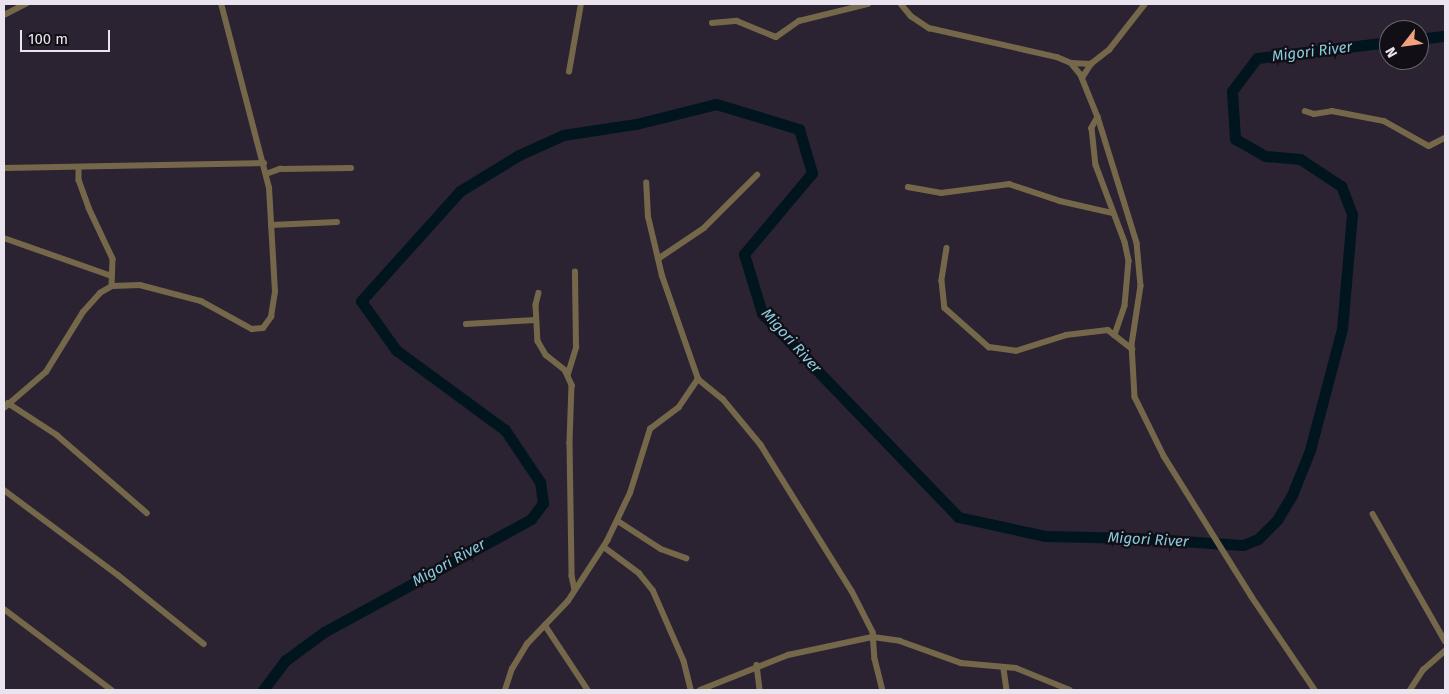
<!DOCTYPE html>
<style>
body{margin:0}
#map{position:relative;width:1449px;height:694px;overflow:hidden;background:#2b2332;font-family:"Fira Sans",sans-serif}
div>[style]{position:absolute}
.river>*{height:11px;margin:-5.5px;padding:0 5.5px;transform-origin:5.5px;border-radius:5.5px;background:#00151d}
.street>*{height:5.5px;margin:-2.75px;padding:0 2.75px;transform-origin:2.75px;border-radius:2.75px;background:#75684a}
span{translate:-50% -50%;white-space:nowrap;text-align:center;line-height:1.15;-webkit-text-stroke:4.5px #120e15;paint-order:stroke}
.water-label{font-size:15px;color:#86cbe0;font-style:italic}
.frame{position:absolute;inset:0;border:5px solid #eae4ee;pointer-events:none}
.north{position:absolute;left:1379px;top:20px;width:50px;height:50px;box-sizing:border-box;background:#120e15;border:1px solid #68646c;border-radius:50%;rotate:240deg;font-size:14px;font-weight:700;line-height:20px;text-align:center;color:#eae4ee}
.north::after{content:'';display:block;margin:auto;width:18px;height:22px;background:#f1a17d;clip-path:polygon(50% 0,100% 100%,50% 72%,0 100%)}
.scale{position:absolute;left:20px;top:30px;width:90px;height:22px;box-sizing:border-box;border:2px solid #eae4ee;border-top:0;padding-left:6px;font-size:15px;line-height:18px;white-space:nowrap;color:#eae4ee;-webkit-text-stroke:4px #120e15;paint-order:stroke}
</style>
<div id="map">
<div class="river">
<i style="left:1419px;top:39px;width:26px;rotate:-7deg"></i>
<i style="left:263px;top:690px;width:38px;rotate:-53deg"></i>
<i style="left:286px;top:660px;width:47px;rotate:-36.4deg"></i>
<i style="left:324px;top:632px;width:236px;rotate:-28.6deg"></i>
<i style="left:531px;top:519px;width:20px;rotate:-53deg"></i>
<i style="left:543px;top:503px;width:21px;rotate:-98deg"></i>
<i style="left:540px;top:482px;width:63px;rotate:-123.9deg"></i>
<i style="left:505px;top:430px;width:135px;rotate:-143.7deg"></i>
<i style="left:396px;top:350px;width:60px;rotate:-125.5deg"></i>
<i style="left:361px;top:301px;width:148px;rotate:-48deg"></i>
<i style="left:460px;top:191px;width:69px;rotate:-31.4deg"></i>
<i style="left:519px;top:155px;width:48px;rotate:-24.4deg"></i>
<i style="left:563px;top:135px;width:74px;rotate:-8.6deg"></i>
<i style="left:636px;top:124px;width:82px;rotate:-14deg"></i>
<i style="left:716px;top:104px;width:87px;rotate:16.8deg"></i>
<i style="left:799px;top:129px;width:46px;rotate:73.5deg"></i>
<i style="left:812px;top:173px;width:106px;rotate:130deg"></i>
<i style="left:744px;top:254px;width:62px;rotate:73deg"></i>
<i style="left:762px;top:313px;width:283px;rotate:46.1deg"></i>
<i style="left:958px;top:517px;width:89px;rotate:12.3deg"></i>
<i style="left:1045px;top:536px;width:92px;rotate:1.2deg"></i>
<i style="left:1137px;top:538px;width:90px;rotate:3.8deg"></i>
<i style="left:1227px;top:544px;width:16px;rotate:4deg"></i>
<i style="left:1243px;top:545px;width:16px;rotate:-22deg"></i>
<i style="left:1258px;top:539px;width:27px;rotate:-45deg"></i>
<i style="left:1277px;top:520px;width:29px;rotate:-59deg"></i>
<i style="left:1292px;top:495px;width:48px;rotate:-68.2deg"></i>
<i style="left:1310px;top:450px;width:125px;rotate:-75.2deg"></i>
<i style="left:1342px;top:329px;width:115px;rotate:-85deg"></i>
<i style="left:1352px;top:214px;width:30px;rotate:-111deg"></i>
<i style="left:1341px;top:186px;width:49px;rotate:-146.6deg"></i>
<i style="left:1300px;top:159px;width:35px;rotate:-175deg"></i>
<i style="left:1265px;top:156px;width:34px;rotate:-150deg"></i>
<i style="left:1235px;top:139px;width:48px;rotate:-93.6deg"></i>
<i style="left:1232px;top:91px;width:41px;rotate:-52.9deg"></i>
<i style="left:1257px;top:58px;width:133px;rotate:-6.9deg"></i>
</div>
<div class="street">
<i style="left:901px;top:4px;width:16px;rotate:50deg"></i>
<i style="left:911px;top:16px;width:22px;rotate:34deg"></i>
<i style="left:929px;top:28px;width:131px;rotate:12.8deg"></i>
<i style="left:1057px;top:57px;width:15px;rotate:23deg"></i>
<i style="left:1071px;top:63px;width:16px;rotate:50deg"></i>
<i style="left:1081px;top:75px;width:45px;rotate:68deg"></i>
<i style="left:1098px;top:117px;width:132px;rotate:72.8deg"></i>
<i style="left:1137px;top:243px;width:43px;rotate:84.7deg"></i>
<i style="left:1141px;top:286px;width:60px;rotate:98.7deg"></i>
<i style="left:1132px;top:345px;width:52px;rotate:86.7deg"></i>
<i style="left:1135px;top:397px;width:66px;rotate:63.8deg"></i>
<i style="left:1164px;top:456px;width:166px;rotate:58deg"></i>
<i style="left:1252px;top:597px;width:112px;rotate:55.9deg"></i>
<i style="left:4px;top:15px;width:25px;rotate:-27deg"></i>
<i style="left:712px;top:23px;width:25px;rotate:-5deg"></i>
<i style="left:737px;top:21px;width:42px;rotate:22.3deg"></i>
<i style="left:776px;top:37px;width:28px;rotate:-35deg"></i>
<i style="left:799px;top:21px;width:71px;rotate:-13.8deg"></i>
<i style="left:1071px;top:63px;width:20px;rotate:3deg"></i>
<i style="left:569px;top:72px;width:69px;rotate:-80deg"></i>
<i style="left:1082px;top:78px;width:17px;rotate:-57deg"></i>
<i style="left:1091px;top:64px;width:23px;rotate:-38deg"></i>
<i style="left:1109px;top:50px;width:58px;rotate:-52deg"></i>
<i style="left:1305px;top:111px;width:9px;rotate:18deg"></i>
<i style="left:1314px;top:114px;width:18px;rotate:-9deg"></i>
<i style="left:1332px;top:111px;width:53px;rotate:10.9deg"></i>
<i style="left:1384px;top:121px;width:51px;rotate:29.1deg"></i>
<i style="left:1429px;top:146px;width:18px;rotate:-27deg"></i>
<i style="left:1098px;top:117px;width:13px;rotate:119deg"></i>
<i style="left:1092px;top:128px;width:37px;rotate:84deg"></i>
<i style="left:1096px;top:165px;width:82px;rotate:69.4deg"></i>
<i style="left:1125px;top:242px;width:19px;rotate:78deg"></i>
<i style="left:1129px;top:261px;width:45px;rotate:95.1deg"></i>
<i style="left:1125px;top:306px;width:31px;rotate:109deg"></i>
<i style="left:79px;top:167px;width:13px;rotate:90deg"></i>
<i style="left:79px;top:180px;width:30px;rotate:70deg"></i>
<i style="left:89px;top:208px;width:56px;rotate:64.8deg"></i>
<i style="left:113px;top:259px;width:27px;rotate:92deg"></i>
<i style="left:4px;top:168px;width:260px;rotate:-1.1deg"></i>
<i style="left:266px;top:174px;width:15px;rotate:-20deg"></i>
<i style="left:280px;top:169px;width:71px;rotate:-0.8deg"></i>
<i style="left:908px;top:187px;width:34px;rotate:10deg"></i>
<i style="left:941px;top:193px;width:69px;rotate:-7.5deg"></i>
<i style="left:1009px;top:184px;width:54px;rotate:18.4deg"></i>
<i style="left:1060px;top:201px;width:54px;rotate:12.8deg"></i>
<i style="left:271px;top:225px;width:66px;rotate:-2.6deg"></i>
<i style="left:4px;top:238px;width:114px;rotate:19.4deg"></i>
<i style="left:947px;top:248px;width:33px;rotate:99deg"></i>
<i style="left:942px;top:281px;width:27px;rotate:84deg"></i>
<i style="left:945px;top:308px;width:59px;rotate:41.6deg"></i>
<i style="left:989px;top:347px;width:27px;rotate:8deg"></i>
<i style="left:1016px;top:351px;width:52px;rotate:-17.7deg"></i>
<i style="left:1066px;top:335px;width:42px;rotate:-6.8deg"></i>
<i style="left:1108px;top:330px;width:31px;rotate:38deg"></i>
<i style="left:658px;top:259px;width:55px;rotate:-34deg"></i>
<i style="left:704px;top:228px;width:75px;rotate:-45deg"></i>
<i style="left:539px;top:293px;width:12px;rotate:104deg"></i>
<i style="left:536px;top:305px;width:36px;rotate:87deg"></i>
<i style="left:538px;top:341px;width:16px;rotate:60deg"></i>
<i style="left:546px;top:355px;width:24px;rotate:38deg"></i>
<i style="left:565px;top:370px;width:17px;rotate:65deg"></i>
<i style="left:572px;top:385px;width:58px;rotate:92deg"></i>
<i style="left:570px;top:443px;width:133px;rotate:89.1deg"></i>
<i style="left:572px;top:576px;width:14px;rotate:78deg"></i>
<i style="left:466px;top:324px;width:70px;rotate:-3.3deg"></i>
<i style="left:568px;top:374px;width:28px;rotate:-73deg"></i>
<i style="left:576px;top:347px;width:75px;rotate:-90.8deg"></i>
<i style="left:698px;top:379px;width:32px;rotate:39deg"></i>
<i style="left:723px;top:399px;width:60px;rotate:50.4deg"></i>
<i style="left:761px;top:445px;width:172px;rotate:58.1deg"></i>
<i style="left:852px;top:591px;width:46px;rotate:62.9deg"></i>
<i style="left:873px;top:632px;width:27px;rotate:86deg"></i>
<i style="left:875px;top:659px;width:32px;rotate:76deg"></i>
<i style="left:8px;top:403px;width:59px;rotate:33.1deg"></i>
<i style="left:57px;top:435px;width:119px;rotate:40.9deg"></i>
<i style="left:4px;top:408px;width:55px;rotate:-40.6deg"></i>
<i style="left:46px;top:372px;width:70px;rotate:-58.3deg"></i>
<i style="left:83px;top:312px;width:25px;rotate:-48deg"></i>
<i style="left:100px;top:293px;width:14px;rotate:-30deg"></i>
<i style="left:112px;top:286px;width:28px;rotate:-2deg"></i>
<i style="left:140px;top:285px;width:63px;rotate:14.7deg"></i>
<i style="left:201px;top:301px;width:58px;rotate:28.8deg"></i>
<i style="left:252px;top:329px;width:11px;rotate:-5deg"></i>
<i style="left:263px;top:328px;width:14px;rotate:-54deg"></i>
<i style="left:271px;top:317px;width:25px;rotate:-81deg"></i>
<i style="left:275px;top:292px;width:104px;rotate:-93.3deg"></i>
<i style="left:269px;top:188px;width:190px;rotate:-104.6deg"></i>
<i style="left:4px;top:490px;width:142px;rotate:36.7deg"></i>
<i style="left:118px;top:575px;width:110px;rotate:38.7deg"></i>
<i style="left:1373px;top:514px;width:146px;rotate:60.4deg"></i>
<i style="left:618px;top:521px;width:51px;rotate:33.1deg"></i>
<i style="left:661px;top:549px;width:27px;rotate:20deg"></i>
<i style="left:604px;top:547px;width:44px;rotate:36.6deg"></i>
<i style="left:639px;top:573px;width:22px;rotate:51deg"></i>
<i style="left:653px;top:590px;width:77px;rotate:66.4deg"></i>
<i style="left:684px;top:661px;width:30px;rotate:76deg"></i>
<i style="left:4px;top:609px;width:135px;rotate:36.9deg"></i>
<i style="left:545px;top:625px;width:78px;rotate:56.5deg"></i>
<i style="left:757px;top:665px;width:25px;rotate:83deg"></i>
<i style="left:1004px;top:669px;width:21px;rotate:82deg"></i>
<i style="left:505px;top:690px;width:22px;rotate:-72deg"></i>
<i style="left:512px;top:669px;width:29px;rotate:-59deg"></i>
<i style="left:527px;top:644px;width:59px;rotate:-46.4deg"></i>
<i style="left:568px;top:601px;width:72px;rotate:-57deg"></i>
<i style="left:607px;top:541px;width:53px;rotate:-64.4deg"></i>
<i style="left:630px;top:493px;width:67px;rotate:-72.6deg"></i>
<i style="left:650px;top:429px;width:36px;rotate:-37deg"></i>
<i style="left:679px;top:407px;width:34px;rotate:-56deg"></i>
<i style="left:698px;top:379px;width:109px;rotate:-109.3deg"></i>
<i style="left:662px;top:276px;width:61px;rotate:-103.3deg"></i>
<i style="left:648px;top:217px;width:34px;rotate:-93deg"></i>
<i style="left:700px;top:690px;width:95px;rotate:-21.7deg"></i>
<i style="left:788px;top:655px;width:87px;rotate:-12deg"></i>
<i style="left:873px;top:637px;width:27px;rotate:8deg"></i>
<i style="left:900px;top:641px;width:65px;rotate:19.8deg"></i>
<i style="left:961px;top:663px;width:55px;rotate:5.2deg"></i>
<i style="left:1016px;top:668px;width:58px;rotate:22.2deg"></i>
<i style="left:1410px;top:690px;width:24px;rotate:-57deg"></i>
<i style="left:1423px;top:670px;width:29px;rotate:-41deg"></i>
</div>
<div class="water-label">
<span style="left:1312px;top:52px;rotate:-7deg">Migori River</span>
<span style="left:791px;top:341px;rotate:48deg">Migori River</span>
<span style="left:1148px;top:540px;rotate:3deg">Migori River</span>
<span style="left:449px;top:563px;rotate:-29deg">Migori River</span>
</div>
<div class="frame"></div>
<div class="north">N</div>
<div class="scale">100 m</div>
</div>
